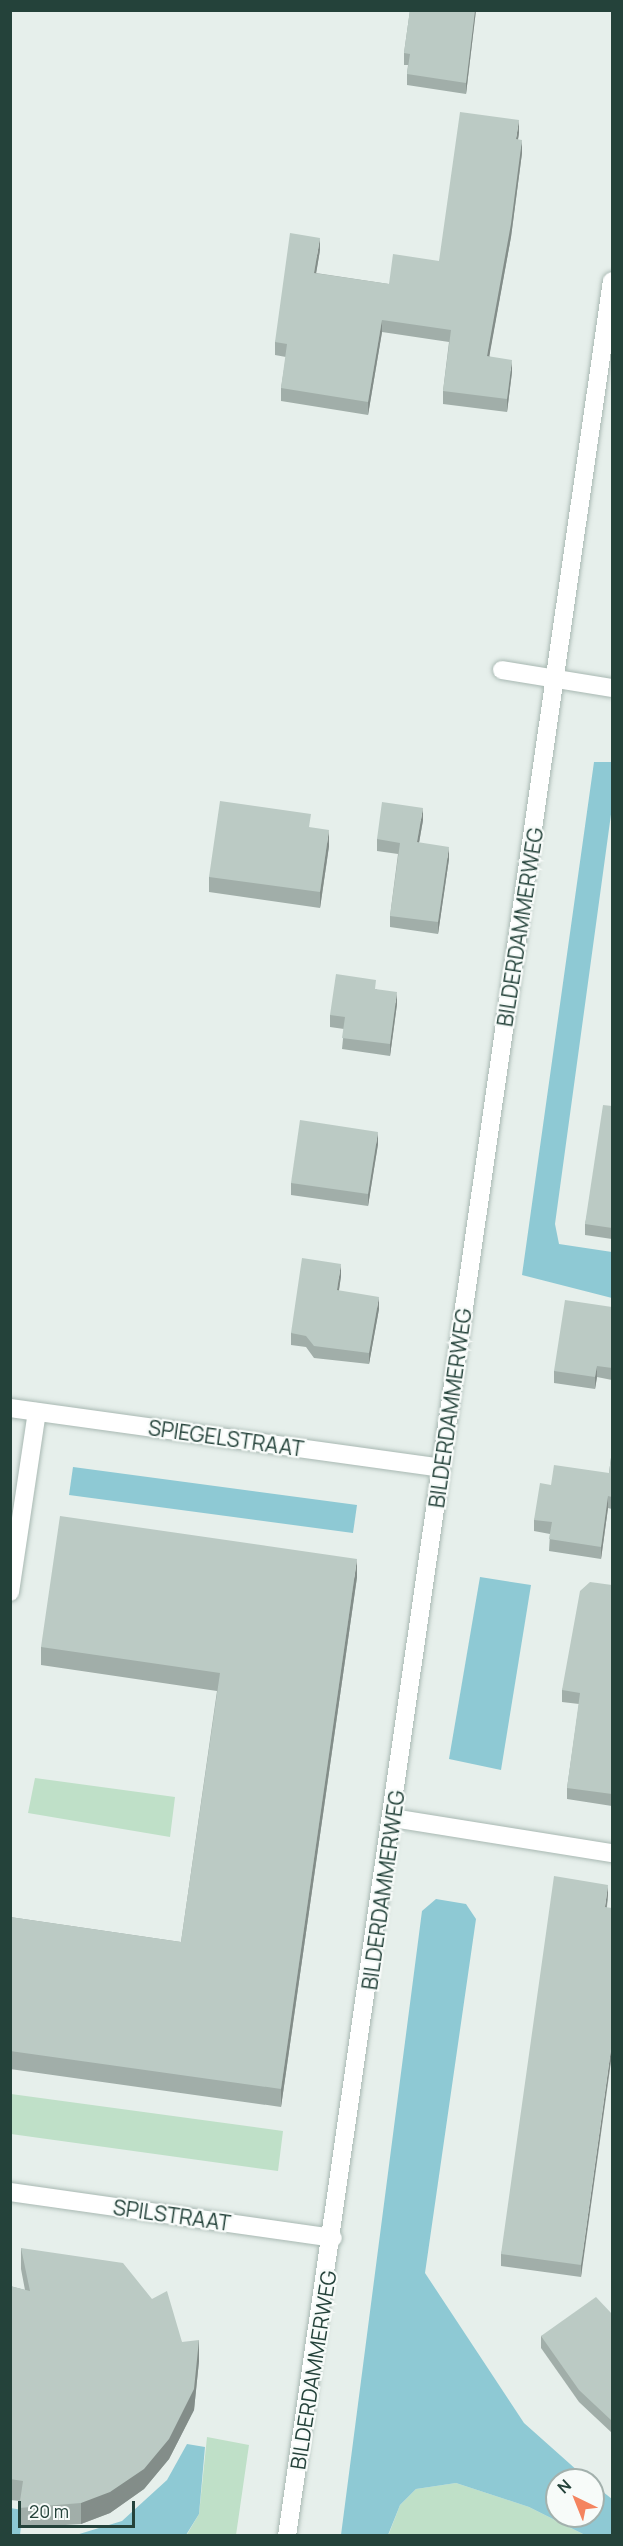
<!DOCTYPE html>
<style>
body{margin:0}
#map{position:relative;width:623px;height:2546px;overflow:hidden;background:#e6efeb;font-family:Manrope,sans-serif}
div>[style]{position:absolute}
.green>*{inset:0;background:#bfe0c8}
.water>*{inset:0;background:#8ec9d4}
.roads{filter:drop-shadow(0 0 2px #a8b8b2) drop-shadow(0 0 2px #a8b8b2)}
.minor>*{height:18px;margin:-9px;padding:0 9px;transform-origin:9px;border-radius:9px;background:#fff}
.wall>*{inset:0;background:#a1aea9}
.shaded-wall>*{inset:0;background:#838d89}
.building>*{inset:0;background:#bbcac4}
span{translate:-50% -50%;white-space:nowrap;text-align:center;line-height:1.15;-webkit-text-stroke:4.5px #f7fbf9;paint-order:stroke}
.street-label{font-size:21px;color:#24423a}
.frame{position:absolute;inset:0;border:12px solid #24423a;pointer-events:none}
.north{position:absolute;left:545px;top:2468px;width:60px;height:60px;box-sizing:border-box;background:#f7fbf9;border:2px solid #a3b1ad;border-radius:50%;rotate:317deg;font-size:16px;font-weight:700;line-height:24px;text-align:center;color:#24423a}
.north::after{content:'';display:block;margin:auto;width:21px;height:27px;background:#f4845f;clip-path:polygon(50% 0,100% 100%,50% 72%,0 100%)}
.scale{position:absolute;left:18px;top:2501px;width:117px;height:27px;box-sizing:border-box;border:3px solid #24423a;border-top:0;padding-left:8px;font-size:18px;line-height:21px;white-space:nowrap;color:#24423a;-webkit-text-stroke:4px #f7fbf9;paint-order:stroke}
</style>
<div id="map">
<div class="green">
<i style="clip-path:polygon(35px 1778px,175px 1797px,170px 1837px,28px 1813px)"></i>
<i style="clip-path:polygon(11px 2094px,283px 2131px,278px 2171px,11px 2134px)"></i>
<i style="clip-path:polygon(207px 2437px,249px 2445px,236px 2535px,186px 2536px,199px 2514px)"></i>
<i style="clip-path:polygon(456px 2483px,529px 2507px,585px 2535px,388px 2536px,400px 2505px,416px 2489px)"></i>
</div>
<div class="water">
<i style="clip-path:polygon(594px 762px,612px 762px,612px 807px,555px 1224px,559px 1244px,612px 1252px,612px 1298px,522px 1275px)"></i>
<i style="clip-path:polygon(73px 1467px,357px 1505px,353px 1533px,69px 1495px)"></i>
<i style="clip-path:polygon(480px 1577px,531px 1585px,501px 1770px,449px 1759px)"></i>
<i style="clip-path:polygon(436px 1899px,466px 1904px,476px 1919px,425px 2273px,524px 2423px,588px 2480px,557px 2480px,557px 2516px,593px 2516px,593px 2484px,612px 2499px,612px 2535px,585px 2535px,529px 2507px,456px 2483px,416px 2489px,400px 2505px,388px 2535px,341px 2535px,422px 1911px)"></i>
<i style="clip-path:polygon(187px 2444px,205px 2447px,199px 2514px,186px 2535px,11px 2535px,10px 2508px,23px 2510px,20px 2535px,76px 2535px,122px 2521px,167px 2480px)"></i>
</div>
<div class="roads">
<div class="minor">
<i style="left:502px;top:670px;width:111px;rotate:9.3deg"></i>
<i style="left:10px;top:1408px;width:435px;rotate:7.9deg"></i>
<i style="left:10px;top:1592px;width:182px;rotate:-81.5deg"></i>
<i style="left:393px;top:1818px;width:222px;rotate:9.1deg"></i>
<i style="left:10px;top:2192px;width:326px;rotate:8.1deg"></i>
<i style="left:287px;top:2536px;width:2278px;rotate:-81.8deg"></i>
</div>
</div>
<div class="wall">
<i style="clip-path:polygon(410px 10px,476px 10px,466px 94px,407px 85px,407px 74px,408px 65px,404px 65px,404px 53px)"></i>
<i style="clip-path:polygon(519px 133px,518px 139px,522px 153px,511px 237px,489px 356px,512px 372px,507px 412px,443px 404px,443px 391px,449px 342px,382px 332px,368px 415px,281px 401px,281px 388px,286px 357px,275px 355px,275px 342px,320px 250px,316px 273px,389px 284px,439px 261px)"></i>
<i style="clip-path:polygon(423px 820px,419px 843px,449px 859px,438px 934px,390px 927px,390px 916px,398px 854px,377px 851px,377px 839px)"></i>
<i style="clip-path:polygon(311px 828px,329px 846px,320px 908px,209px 892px,209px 877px)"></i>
<i style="clip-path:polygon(376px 989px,397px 1004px,390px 1056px,342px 1049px,344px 1029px,330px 1027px,330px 1015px)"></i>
<i style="clip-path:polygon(612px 1106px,612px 1239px,585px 1235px,585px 1224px)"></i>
<i style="clip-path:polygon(378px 1144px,368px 1206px,291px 1195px,291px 1183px)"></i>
<i style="clip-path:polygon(341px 1276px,339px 1291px,379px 1309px,369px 1364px,314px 1358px,306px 1347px,291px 1345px,291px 1333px)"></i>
<i style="clip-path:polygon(612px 1307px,612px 1380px,597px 1377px,595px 1389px,554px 1383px,554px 1371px)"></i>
<i style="clip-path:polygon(612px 1450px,612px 1509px,608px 1508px,601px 1559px,549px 1551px,550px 1534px,534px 1531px,534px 1520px,551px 1485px,609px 1473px)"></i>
<i style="clip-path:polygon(357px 1577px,281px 2107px,10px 2069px,10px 1917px,181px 1942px,217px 1691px,41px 1665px,41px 1647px)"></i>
<i style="clip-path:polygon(612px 1585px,612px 1806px,567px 1799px,567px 1788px,579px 1704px,562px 1702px,562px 1690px)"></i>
<i style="clip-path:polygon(608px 1896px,607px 1907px,581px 2277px,501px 2266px,501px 2254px)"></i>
<i style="clip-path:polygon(21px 2248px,182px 2342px,199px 2361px,194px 2410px,169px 2459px,144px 2489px,110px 2513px,81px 2524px,19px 2528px,19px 2508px,20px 2501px,10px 2500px,10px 2286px,25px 2290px,21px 2269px)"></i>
<i style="clip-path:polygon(612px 2314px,612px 2433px,579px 2402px,541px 2348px,541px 2336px)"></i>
</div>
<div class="shaded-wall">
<i style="clip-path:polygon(475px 10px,476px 10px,466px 94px,466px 83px)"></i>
<i style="clip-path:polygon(519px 120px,519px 133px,516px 152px,516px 139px)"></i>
<i style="clip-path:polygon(522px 140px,522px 153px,511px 237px,487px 369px,487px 356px)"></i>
<i style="clip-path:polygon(320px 238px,320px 250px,314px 286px,314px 273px)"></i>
<i style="clip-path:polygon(382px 320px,382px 332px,368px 415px,368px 402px)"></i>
<i style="clip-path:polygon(512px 360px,512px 372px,507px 412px,507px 399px)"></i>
<i style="clip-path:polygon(423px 808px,423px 820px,417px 854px,417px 842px)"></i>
<i style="clip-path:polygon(329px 830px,329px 846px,320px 908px,320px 892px)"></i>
<i style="clip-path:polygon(449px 847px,449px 859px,438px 934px,438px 922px)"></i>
<i style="clip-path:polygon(397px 992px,397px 1004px,390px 1056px,390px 1044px)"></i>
<i style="clip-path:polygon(378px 1132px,378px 1144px,368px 1206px,368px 1194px)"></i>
<i style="clip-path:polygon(341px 1264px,341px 1276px,337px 1302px,337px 1290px)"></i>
<i style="clip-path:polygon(379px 1297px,379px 1309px,369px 1364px,369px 1353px)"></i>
<i style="clip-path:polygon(597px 1366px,597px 1377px,595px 1389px,595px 1377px)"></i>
<i style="clip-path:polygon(608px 1496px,608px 1508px,601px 1559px,601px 1547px)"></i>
<i style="clip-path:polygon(357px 1559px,357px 1577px,281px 2107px,281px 2089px)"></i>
<i style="clip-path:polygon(608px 1885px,608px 1896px,605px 1918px,605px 1907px)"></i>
<i style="clip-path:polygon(612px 2042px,612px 2054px,581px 2277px,581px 2265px)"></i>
<i style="clip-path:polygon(199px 2340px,199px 2361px,194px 2410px,169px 2459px,144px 2489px,110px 2513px,81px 2524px,81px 2503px)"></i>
</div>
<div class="building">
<i style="clip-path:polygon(410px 10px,475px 10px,466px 83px,407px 74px,410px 54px,404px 53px)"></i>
<i style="clip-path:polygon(460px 112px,519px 120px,516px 139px,522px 140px,511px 224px,487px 356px,512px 360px,507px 399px,443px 391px,451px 330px,382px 320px,368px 402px,281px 388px,287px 344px,275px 342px,290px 233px,320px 238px,314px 273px,389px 284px,393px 254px,439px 261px)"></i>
<i style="clip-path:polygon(220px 801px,311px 814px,309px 827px,329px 830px,320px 892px,209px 877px)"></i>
<i style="clip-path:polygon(382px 802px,423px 808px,417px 842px,449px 847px,438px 922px,390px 916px,400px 843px,377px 839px)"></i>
<i style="clip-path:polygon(336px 974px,376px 980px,375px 989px,397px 992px,390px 1044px,342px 1038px,345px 1017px,330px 1015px)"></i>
<i style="clip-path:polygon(603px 1105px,612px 1106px,612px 1228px,585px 1224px)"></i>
<i style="clip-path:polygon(300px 1120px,378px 1132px,368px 1194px,291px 1183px)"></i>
<i style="clip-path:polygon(302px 1258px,341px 1264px,337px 1290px,379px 1297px,369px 1353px,314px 1346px,306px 1336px,291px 1333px)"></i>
<i style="clip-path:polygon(565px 1300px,612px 1307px,612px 1368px,597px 1366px,595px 1377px,554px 1371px)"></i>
<i style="clip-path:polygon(612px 1450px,612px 1497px,608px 1496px,601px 1547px,549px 1539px,552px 1522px,534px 1520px,540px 1483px,551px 1485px,554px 1465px,609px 1473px)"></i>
<i style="clip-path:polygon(60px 1516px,357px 1559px,281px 2089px,10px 2051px,10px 1917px,181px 1942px,220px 1673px,41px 1647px)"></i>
<i style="clip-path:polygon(590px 1582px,612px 1585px,612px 1794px,567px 1788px,580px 1693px,562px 1690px,580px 1591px)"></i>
<i style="clip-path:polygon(554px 1876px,608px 1885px,605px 1907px,612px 1908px,612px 2042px,581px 2265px,501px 2254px)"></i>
<i style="clip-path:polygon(21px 2248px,123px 2263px,152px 2299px,167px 2291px,182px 2342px,199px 2340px,194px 2389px,169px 2439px,144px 2469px,110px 2492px,81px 2503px,19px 2508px,23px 2481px,10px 2479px,10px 2286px,30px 2291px)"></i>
<i style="clip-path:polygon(596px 2297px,612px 2314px,612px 2421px,579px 2390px,541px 2336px)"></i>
</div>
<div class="street-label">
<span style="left:520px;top:927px;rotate:-81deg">BILDERDAMMERWEG</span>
<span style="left:450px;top:1408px;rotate:-82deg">BILDERDAMMERWEG</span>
<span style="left:226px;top:1438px;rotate:8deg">SPIEGELSTRAAT</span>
<span style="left:383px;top:1890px;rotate:-82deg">BILDERDAMMERWEG</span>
<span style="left:172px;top:2215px;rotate:8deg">SPILSTRAAT</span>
<span style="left:313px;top:2370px;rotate:-81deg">BILDERDAMMERWEG</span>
</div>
<div class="frame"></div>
<div class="north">N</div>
<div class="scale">20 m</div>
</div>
